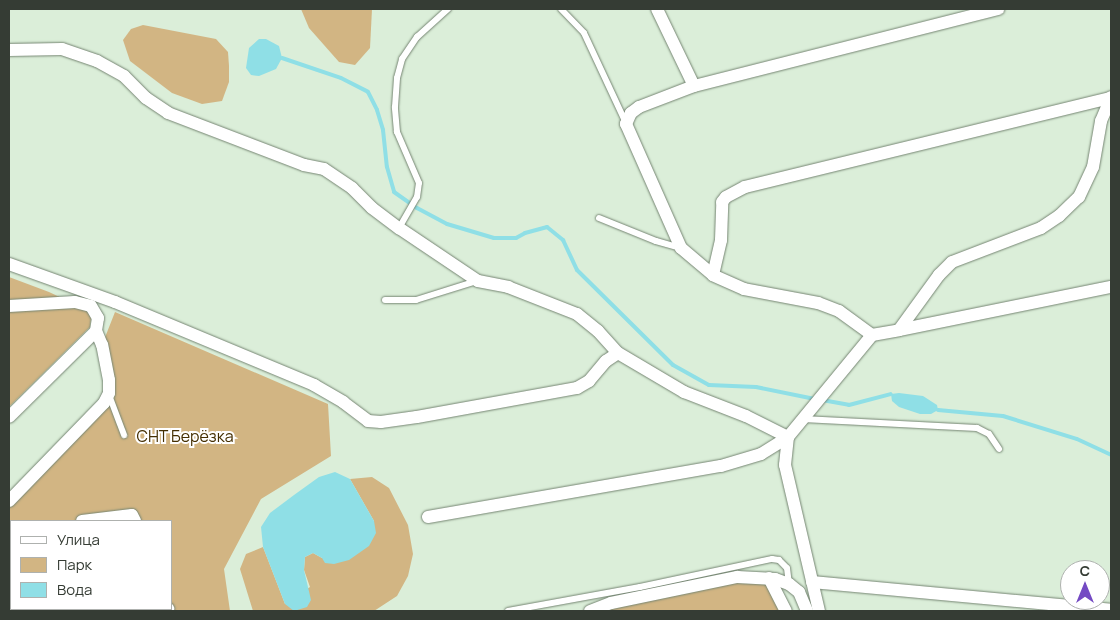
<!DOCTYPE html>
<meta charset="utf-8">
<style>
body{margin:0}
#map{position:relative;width:1120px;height:620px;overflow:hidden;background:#dbeed9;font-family:Manrope,sans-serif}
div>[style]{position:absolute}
.green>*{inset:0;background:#d2b583}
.water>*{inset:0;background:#8fdfe6}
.stream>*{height:4px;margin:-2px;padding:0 2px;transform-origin:2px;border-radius:2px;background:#8fdfe6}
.roads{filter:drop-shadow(0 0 1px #758572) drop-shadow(0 0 1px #758572)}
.service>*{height:6px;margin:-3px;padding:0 3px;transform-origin:3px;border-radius:3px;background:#fff}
.minor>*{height:12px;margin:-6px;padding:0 6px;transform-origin:6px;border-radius:6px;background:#fff}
span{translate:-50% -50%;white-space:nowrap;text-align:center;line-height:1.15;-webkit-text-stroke:4px #fff;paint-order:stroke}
.park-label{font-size:16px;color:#452f02}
.frame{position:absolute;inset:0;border:10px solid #353c34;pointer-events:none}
.legend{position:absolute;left:10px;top:520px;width:162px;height:90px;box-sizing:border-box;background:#fff;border:1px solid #aeb1ae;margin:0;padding:6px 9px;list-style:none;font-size:15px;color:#353c34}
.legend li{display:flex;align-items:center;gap:10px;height:25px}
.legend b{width:25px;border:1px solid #aeb1ae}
.north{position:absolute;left:1060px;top:560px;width:50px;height:50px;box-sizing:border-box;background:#fff;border:1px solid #aeb1ae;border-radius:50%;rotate:0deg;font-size:14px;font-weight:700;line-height:20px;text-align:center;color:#353c34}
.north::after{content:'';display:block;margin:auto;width:18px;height:22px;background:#744ac3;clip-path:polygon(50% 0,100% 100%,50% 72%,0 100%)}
</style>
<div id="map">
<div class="green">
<i style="clip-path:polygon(301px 9px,372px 9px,370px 48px,355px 65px,339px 62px,309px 28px)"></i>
<i style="clip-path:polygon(143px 25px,216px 39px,228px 52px,229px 66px,229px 82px,222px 101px,202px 104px,172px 93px,130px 61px,123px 40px,131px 29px)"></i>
<i style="clip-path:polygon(9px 277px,49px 292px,87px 310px,91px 318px,90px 327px,9px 407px)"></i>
<i style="clip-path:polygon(evenodd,115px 312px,328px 404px,331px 456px,261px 499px,224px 569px,230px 611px,9px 611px,9px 501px,104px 403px,102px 345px,115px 312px,11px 521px,171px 521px,171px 609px,11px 609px,11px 521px)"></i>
<i style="clip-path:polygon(372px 477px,389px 488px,408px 525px,413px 554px,408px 576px,397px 596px,374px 611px,253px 611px,240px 569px,246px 554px,263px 547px,285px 604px,310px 587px,304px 570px,305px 557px,313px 553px,322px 558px,374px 521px,350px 479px)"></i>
<i style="clip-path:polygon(737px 577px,769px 578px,786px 611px,590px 611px)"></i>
</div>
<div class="water">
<i style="clip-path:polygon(259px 39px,266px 39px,279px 46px,282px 58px,276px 69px,259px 76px,251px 75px,246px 68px,249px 48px)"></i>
<i style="clip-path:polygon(899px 393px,923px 396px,937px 405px,938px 410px,931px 414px,920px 414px,899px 407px,892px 401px,891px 394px)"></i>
<i style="clip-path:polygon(335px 472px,350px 479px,374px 521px,376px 533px,369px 546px,349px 560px,334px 564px,325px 563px,322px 558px,313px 553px,305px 557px,304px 570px,311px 600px,307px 607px,294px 611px,285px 604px,263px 547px,261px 527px,270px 513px,294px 495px,319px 477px)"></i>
</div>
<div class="stream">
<i style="left:282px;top:58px;width:62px;rotate:18.7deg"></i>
<i style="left:341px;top:78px;width:30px;rotate:27deg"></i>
<i style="left:368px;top:92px;width:20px;rotate:63deg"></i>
<i style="left:377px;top:110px;width:21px;rotate:73deg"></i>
<i style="left:383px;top:130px;width:37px;rotate:84deg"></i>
<i style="left:387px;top:167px;width:26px;rotate:74deg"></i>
<i style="left:394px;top:192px;width:28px;rotate:35deg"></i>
<i style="left:417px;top:208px;width:34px;rotate:28deg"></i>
<i style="left:447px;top:224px;width:49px;rotate:16.6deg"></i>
<i style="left:494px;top:238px;width:22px"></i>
<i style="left:516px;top:238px;width:10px;rotate:-29deg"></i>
<i style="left:525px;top:233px;width:23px;rotate:-15deg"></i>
<i style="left:547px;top:227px;width:21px;rotate:39deg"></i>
<i style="left:563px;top:240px;width:33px;rotate:65deg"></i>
<i style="left:577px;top:270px;width:135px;rotate:44.7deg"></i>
<i style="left:673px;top:365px;width:41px;rotate:29.1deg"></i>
<i style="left:709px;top:385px;width:47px;rotate:2.4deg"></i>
<i style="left:756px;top:387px;width:60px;rotate:11.5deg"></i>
<i style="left:822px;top:400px;width:27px;rotate:10deg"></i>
<i style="left:849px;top:405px;width:43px;rotate:-14.7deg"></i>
<i style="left:938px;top:410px;width:65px;rotate:5.3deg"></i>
<i style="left:1003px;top:416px;width:77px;rotate:17.3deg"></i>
<i style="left:1077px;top:439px;width:38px;rotate:25deg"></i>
</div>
<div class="roads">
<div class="service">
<i style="left:561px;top:9px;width:33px;rotate:46deg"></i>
<i style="left:584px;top:33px;width:99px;rotate:65deg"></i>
<i style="left:599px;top:218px;width:61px;rotate:22deg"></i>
<i style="left:656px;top:241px;width:25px;rotate:16deg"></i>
<i style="left:399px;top:228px;width:36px;rotate:-60deg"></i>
<i style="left:417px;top:197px;width:14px;rotate:-82deg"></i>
<i style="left:419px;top:183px;width:56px;rotate:-113.3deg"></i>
<i style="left:397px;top:132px;width:25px;rotate:-95deg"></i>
<i style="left:395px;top:107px;width:29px;rotate:-86deg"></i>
<i style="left:397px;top:78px;width:20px;rotate:-75deg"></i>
<i style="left:402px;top:59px;width:27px;rotate:-56deg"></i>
<i style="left:417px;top:37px;width:42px;rotate:-42.1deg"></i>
<i style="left:385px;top:300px;width:31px"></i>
<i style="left:416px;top:300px;width:64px;rotate:-17.3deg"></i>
<i style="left:109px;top:395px;width:43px;rotate:69.4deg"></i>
<i style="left:803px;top:419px;width:174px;rotate:3deg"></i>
<i style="left:977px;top:428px;width:13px;rotate:27deg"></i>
<i style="left:989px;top:434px;width:18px;rotate:56deg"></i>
<i style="left:508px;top:611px;width:134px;rotate:-10.3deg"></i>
<i style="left:640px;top:587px;width:135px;rotate:-12deg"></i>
<i style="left:772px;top:559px;width:7px;rotate:8deg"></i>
<i style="left:779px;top:560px;width:11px;rotate:45deg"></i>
<i style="left:787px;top:568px;width:16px;rotate:83deg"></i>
</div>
<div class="minor">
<i style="left:657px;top:9px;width:85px;rotate:64.3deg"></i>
<i style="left:9px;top:50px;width:53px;rotate:-1.1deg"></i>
<i style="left:62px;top:49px;width:37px;rotate:19deg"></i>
<i style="left:97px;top:61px;width:31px;rotate:29deg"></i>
<i style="left:124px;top:76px;width:31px;rotate:45deg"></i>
<i style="left:146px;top:98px;width:27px;rotate:34deg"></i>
<i style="left:168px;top:113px;width:146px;rotate:20.9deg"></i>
<i style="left:304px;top:165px;width:20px;rotate:11deg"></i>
<i style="left:324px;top:169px;width:34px;rotate:34deg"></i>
<i style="left:352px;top:188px;width:28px;rotate:45deg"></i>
<i style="left:372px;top:208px;width:34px;rotate:37deg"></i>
<i style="left:399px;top:228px;width:95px;rotate:33.9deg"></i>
<i style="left:478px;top:281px;width:31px;rotate:11deg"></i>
<i style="left:508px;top:287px;width:74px;rotate:21.4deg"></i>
<i style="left:577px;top:314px;width:27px;rotate:39deg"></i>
<i style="left:598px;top:331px;width:30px;rotate:48deg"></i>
<i style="left:618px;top:353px;width:77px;rotate:30.6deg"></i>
<i style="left:684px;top:392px;width:66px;rotate:21.2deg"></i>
<i style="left:746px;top:416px;width:47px;rotate:26.6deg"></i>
<i style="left:9px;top:264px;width:113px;rotate:19.7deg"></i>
<i style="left:115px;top:302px;width:216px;rotate:22.6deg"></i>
<i style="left:314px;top:385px;width:34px;rotate:30deg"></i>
<i style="left:343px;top:402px;width:31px;rotate:37deg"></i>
<i style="left:368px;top:421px;width:13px;rotate:4deg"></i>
<i style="left:381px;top:422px;width:36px;rotate:-8deg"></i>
<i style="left:417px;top:417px;width:163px;rotate:-10.3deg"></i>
<i style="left:577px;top:388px;width:14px;rotate:-30deg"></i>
<i style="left:589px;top:381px;width:26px;rotate:-50deg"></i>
<i style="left:606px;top:361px;width:14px;rotate:-34deg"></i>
<i style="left:713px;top:275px;width:36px;rotate:-77deg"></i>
<i style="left:721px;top:240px;width:38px;rotate:-88deg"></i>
<i style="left:722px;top:202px;width:6px;rotate:-51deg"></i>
<i style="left:726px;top:197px;width:21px;rotate:-28deg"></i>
<i style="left:745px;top:187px;width:377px;rotate:-13.7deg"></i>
<i style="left:9px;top:306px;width:66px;rotate:-3.5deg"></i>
<i style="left:75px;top:302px;width:16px;rotate:14deg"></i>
<i style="left:91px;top:306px;width:14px;rotate:60deg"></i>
<i style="left:98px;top:318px;width:13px;rotate:99deg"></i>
<i style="left:96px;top:331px;width:122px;rotate:135.3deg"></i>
<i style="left:899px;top:330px;width:216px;rotate:-11.5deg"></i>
<i style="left:872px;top:335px;width:41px;rotate:-144deg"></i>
<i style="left:839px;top:311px;width:22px;rotate:-159deg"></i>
<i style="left:818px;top:303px;width:75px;rotate:-169.3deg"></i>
<i style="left:744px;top:289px;width:34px;rotate:-156deg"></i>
<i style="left:713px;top:275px;width:42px;rotate:-139.8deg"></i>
<i style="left:681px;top:248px;width:136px;rotate:-113.9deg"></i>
<i style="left:626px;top:124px;width:12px;rotate:-66deg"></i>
<i style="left:631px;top:113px;width:10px;rotate:-37deg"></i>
<i style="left:639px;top:107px;width:59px;rotate:-20.9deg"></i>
<i style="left:694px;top:86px;width:314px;rotate:-14.2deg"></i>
<i style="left:9px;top:501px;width:136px;rotate:-45.9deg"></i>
<i style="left:104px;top:403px;width:11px;rotate:-63deg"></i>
<i style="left:109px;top:393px;width:13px;rotate:-90deg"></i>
<i style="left:109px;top:380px;width:36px;rotate:-101deg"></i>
<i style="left:102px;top:345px;width:15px;rotate:-113deg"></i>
<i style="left:428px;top:517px;width:297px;rotate:-9.9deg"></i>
<i style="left:721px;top:466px;width:42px;rotate:-16.7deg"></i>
<i style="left:761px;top:454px;width:32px;rotate:-32deg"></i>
<i style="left:82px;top:521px;width:50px;rotate:-6.8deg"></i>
<i style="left:132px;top:515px;width:7px;rotate:63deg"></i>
<i style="left:9px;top:530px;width:2px"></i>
<i style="left:769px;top:578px;width:37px;rotate:63deg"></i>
<i style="left:812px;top:582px;width:300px;rotate:5.3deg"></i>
<i style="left:165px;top:611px;width:4px;rotate:-34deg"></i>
<i style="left:590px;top:611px;width:22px;rotate:-21deg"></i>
<i style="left:611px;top:603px;width:129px;rotate:-11.7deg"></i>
<i style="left:737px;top:577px;width:38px;rotate:3deg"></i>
<i style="left:775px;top:579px;width:15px;rotate:20deg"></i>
<i style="left:789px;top:584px;width:13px;rotate:39deg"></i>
<i style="left:799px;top:592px;width:21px;rotate:67deg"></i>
<i style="left:819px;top:611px;width:150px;rotate:-103.1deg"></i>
<i style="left:785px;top:465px;width:28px;rotate:-84deg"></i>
<i style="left:788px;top:437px;width:132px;rotate:-50.5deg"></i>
<i style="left:872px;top:335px;width:27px;rotate:-10deg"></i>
<i style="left:899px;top:330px;width:68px;rotate:-54deg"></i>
<i style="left:939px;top:275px;width:18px;rotate:-45deg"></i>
<i style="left:952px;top:262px;width:95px;rotate:-20.9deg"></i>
<i style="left:1041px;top:228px;width:22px;rotate:-34deg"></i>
<i style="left:1059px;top:216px;width:28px;rotate:-44deg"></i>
<i style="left:1079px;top:197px;width:33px;rotate:-65deg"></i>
<i style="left:1093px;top:167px;width:47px;rotate:-80.1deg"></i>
<i style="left:1101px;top:121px;width:26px;rotate:-67deg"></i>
</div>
</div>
<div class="park-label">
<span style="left:185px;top:436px">СНТ Берёзка</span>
</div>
<div class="frame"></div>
<ul class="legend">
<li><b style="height:6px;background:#fff"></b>Улица</li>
<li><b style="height:14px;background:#d2b583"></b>Парк</li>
<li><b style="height:14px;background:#8fdfe6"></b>Вода</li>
</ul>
<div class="north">С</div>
</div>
